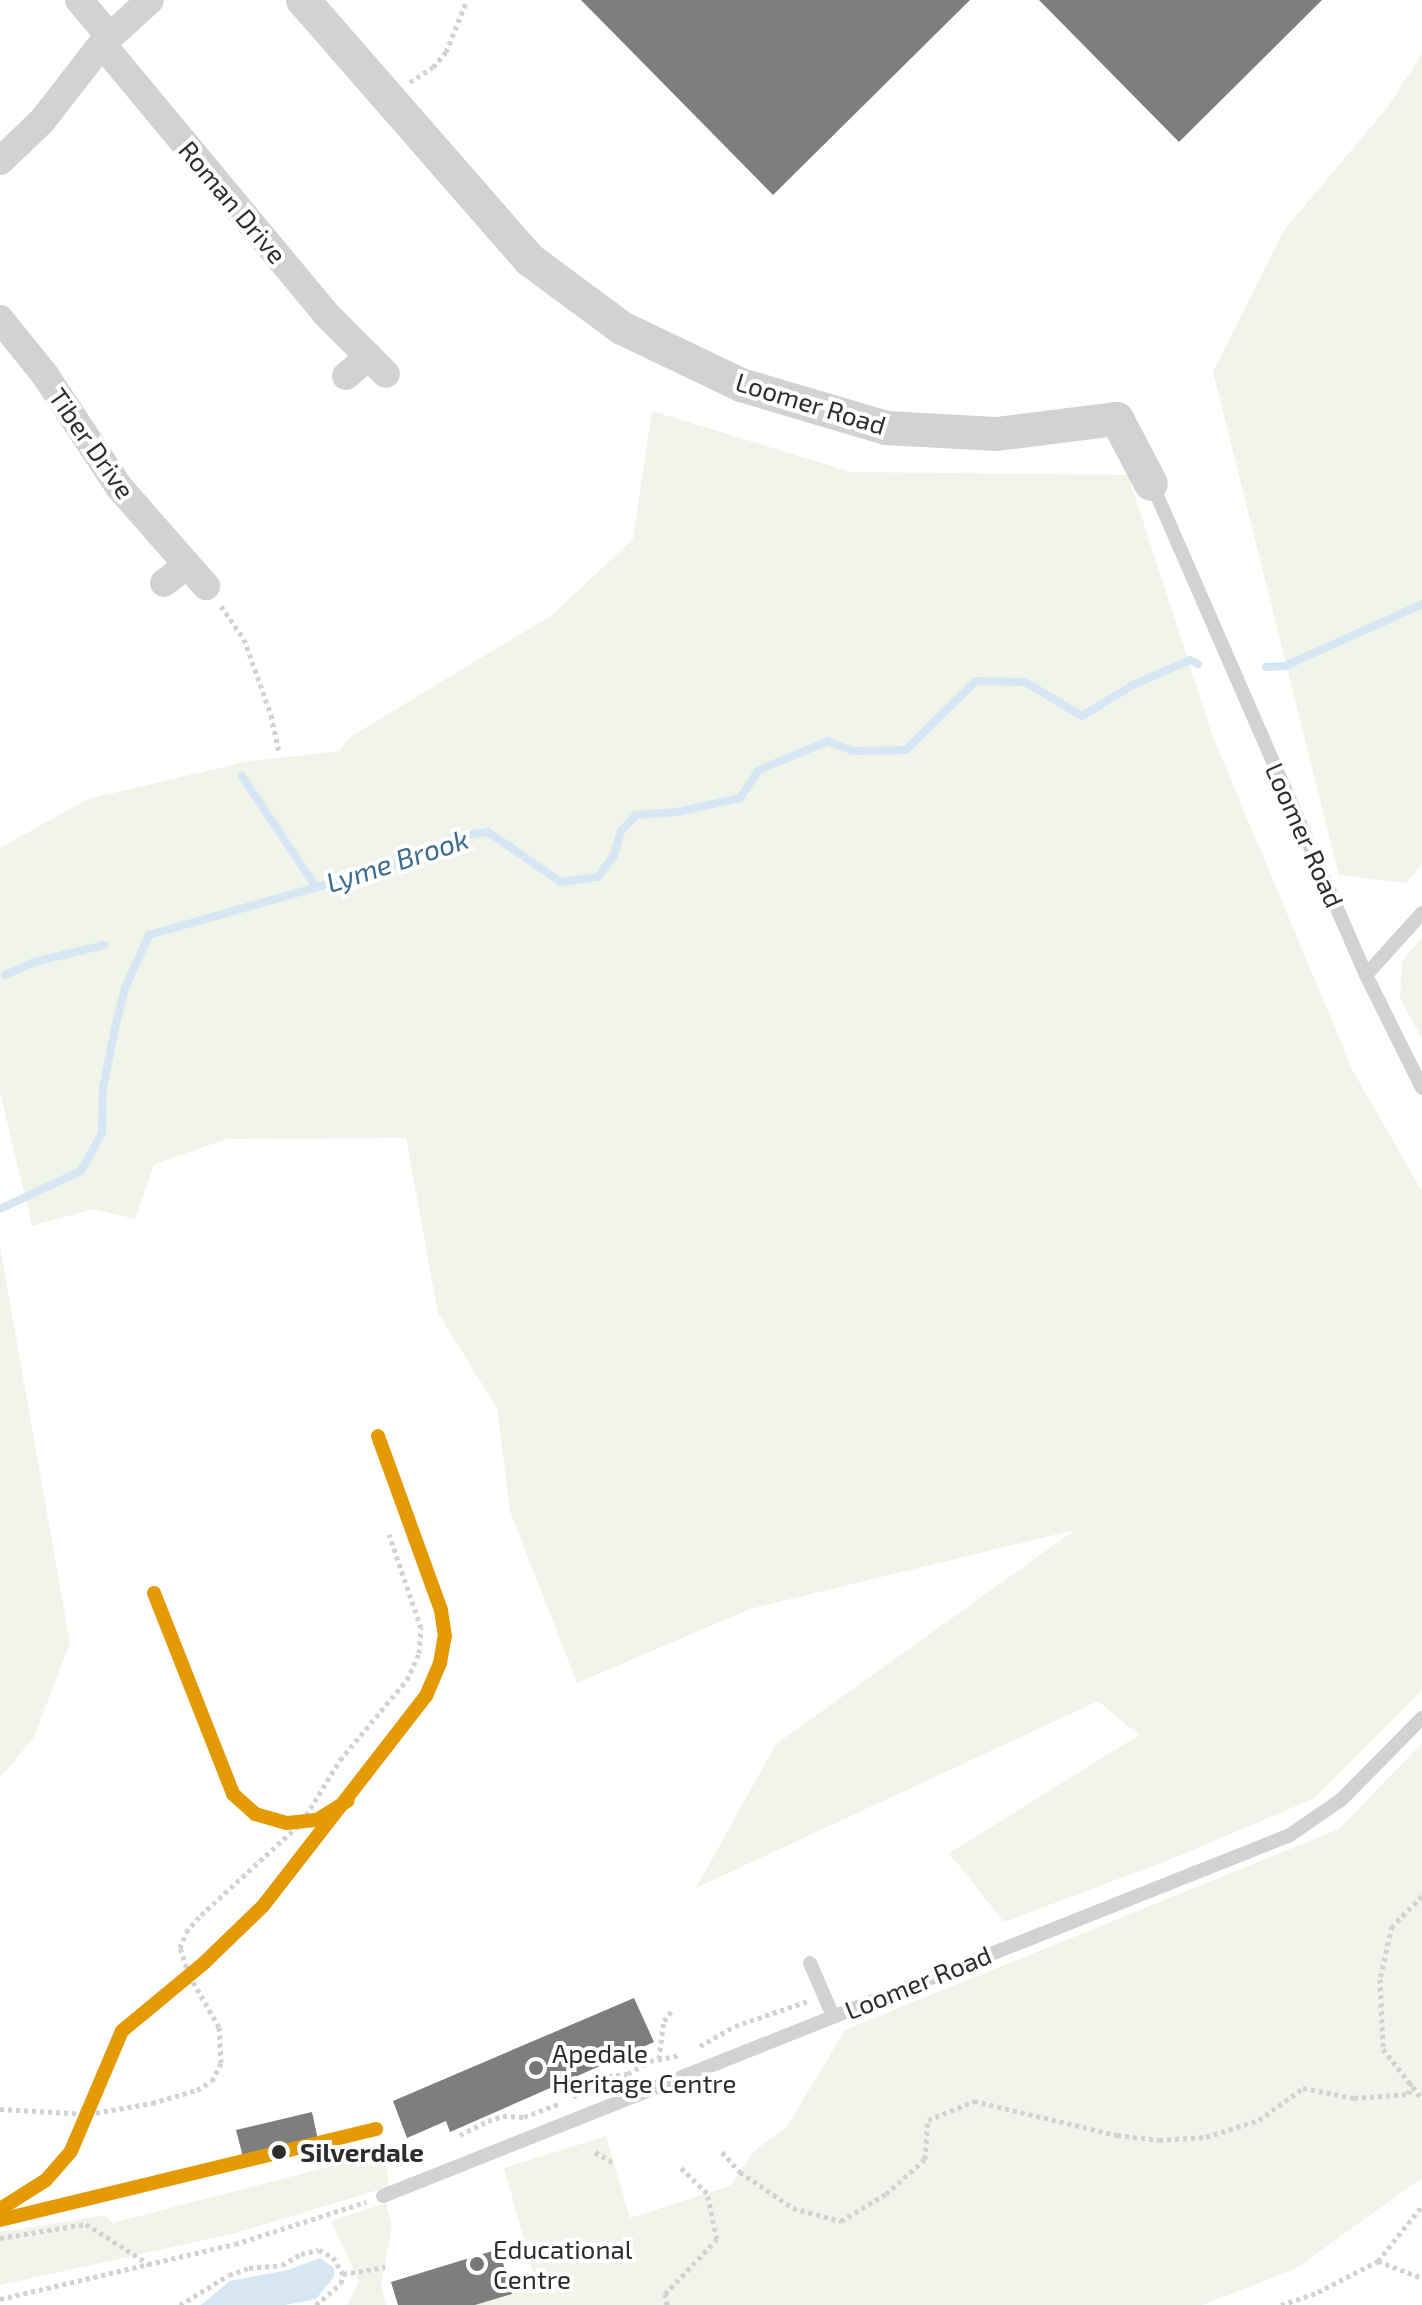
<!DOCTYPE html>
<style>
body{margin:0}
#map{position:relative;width:1422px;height:2305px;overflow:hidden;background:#fff;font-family:"Exo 2",sans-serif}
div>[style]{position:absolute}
.green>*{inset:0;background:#f0f4eb}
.water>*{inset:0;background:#d6e6f2}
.stream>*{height:8px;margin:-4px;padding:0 4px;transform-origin:4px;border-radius:4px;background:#d6e6f2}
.building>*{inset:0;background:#7e7e7e}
.path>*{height:5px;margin-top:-2.5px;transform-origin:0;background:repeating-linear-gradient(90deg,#d2d2d2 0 4px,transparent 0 8px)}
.service>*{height:14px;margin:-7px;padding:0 7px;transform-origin:7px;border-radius:7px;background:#d2d2d2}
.minor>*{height:28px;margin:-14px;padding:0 14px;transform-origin:14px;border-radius:14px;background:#d2d2d2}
.tertiary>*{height:34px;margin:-17px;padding:0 17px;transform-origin:17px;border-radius:17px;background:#d2d2d2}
.rail-1>*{height:14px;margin:-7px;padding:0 7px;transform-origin:7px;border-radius:7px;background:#e39a04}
.dots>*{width:22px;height:22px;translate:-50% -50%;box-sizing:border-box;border:4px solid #fff;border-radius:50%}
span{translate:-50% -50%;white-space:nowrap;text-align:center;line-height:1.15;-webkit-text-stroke:8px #fff;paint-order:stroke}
.street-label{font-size:26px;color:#2d2d2d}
.poi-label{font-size:26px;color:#2d2d2d}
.left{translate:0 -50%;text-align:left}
.stop-label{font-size:26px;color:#2d2d2d;font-weight:700}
.water-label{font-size:28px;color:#3a6d91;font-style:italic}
</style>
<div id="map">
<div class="green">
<i style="clip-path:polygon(1422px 54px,1422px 864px,1406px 883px,1339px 875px,1213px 372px,1284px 230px,1387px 108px)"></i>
<i style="clip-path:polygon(652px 411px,851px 472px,1128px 475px,1213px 737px,1353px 1071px,1422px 1191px,1422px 1690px,1313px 1799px,1171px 1859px,1004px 1922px,949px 1853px,1139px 1735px,1098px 1701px,696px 1888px,776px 1744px,1075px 1530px,750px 1609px,577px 1683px,510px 1511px,497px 1408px,438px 1313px,406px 1138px,227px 1139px,154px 1164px,135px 1219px,93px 1209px,32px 1226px,0 1092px,0 848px,88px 799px,245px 762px,339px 751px,350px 737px,552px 615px,633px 539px)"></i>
<i style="clip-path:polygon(1422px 937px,1422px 1039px,1400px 998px,1402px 962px)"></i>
<i style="clip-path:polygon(0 1246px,70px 1643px,34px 1737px,0 1778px)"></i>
<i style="clip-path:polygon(1422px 1743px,1422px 2178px,1295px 2269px,1202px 2305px,475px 2305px,537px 2285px,504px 2168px,606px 2136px,630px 2218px,730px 2186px,755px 2150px,786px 2128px,845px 2030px,1339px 1829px)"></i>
<i style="clip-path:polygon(387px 2152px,388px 2187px,236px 2233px,0 2285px,0 2232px,105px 2215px,112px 2223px)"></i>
<i style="clip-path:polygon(386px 2203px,392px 2226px,381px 2285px,386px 2305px,347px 2305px,359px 2281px,331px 2221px)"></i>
</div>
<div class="water">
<i style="clip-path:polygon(320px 2258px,334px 2268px,334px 2277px,316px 2299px,285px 2305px,201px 2305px,230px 2281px,288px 2270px)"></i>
</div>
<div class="stream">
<i style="left:1266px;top:667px;width:19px;rotate:-3deg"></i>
<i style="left:1285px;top:666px;width:150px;rotate:-24.3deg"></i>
<i style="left:242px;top:776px;width:133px;rotate:56.3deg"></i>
<i style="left:5px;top:975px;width:32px;rotate:-24deg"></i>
<i style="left:34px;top:962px;width:73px;rotate:-13.5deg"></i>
<i style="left:0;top:1209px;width:89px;rotate:-25.1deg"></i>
<i style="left:81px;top:1171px;width:43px;rotate:-61.1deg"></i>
<i style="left:102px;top:1133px;width:45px;rotate:-88.7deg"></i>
<i style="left:103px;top:1088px;width:61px;rotate:-78.7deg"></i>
<i style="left:115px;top:1028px;width:41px;rotate:-76deg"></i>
<i style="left:125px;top:988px;width:58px;rotate:-65.6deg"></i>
<i style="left:149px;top:935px;width:273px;rotate:-15.9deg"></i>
<i style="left:412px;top:860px;width:47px;rotate:-29.3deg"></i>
<i style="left:453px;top:837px;width:35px;rotate:-8deg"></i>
<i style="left:488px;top:832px;width:88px;rotate:34.4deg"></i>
<i style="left:561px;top:882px;width:37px;rotate:-8deg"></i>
<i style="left:598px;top:877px;width:27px;rotate:-54deg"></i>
<i style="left:614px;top:855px;width:25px;rotate:-74deg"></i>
<i style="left:621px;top:831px;width:22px;rotate:-47deg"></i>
<i style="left:636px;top:815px;width:41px;rotate:-4.2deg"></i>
<i style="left:677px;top:812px;width:65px;rotate:-12.5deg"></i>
<i style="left:740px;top:798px;width:34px;rotate:-56deg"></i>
<i style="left:759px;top:770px;width:75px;rotate:-22.8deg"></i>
<i style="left:828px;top:741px;width:27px;rotate:22deg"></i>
<i style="left:853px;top:751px;width:53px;rotate:-1.1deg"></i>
<i style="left:906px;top:750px;width:98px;rotate:-44.6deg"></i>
<i style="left:976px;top:681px;width:49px;rotate:1.2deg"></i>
<i style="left:1025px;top:682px;width:66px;rotate:30.8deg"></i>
<i style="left:1082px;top:716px;width:60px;rotate:-31.3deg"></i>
<i style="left:1133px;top:685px;width:62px;rotate:-23.7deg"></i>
<i style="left:1190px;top:660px;width:9px;rotate:27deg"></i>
</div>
<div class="building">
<i style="clip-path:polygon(581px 0,970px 0,773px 195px)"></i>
<i style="clip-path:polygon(1039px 0,1322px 0,1179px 142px)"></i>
<i style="clip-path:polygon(634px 1998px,654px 2042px,575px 2077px,576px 2084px,559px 2092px,557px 2085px,450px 2132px,446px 2121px,407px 2138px,393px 2101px)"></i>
<i style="clip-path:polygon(312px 2112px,318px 2140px,243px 2157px,236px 2130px)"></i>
<i style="clip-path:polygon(499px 2249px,512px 2294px,475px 2305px,398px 2305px,391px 2282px)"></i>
</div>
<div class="path">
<i style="left:410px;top:82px;width:27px;rotate:-33deg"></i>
<i style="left:433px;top:67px;width:20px;rotate:-49deg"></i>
<i style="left:446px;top:52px;width:56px;rotate:-68deg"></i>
<i style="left:221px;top:606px;width:40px;rotate:55.1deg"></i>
<i style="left:244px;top:639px;width:81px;rotate:70.4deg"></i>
<i style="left:271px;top:715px;width:38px;rotate:78deg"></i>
<i style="left:1422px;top:1896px;width:42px;rotate:135deg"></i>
<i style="left:1392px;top:1926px;width:54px;rotate:102.8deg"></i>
<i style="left:1380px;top:1979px;width:70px;rotate:87.5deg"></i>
<i style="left:1383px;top:2049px;width:63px;rotate:52deg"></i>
<i style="left:700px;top:2046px;width:40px;rotate:-29.7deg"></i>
<i style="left:735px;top:2026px;width:77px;rotate:-18.9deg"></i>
<i style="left:659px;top:2059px;width:38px;rotate:-83deg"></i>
<i style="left:664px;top:2021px;width:15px;rotate:-53deg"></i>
<i style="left:573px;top:2097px;width:34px;rotate:-37deg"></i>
<i style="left:600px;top:2077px;width:28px;rotate:-6deg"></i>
<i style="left:628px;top:2074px;width:26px;rotate:-31deg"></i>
<i style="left:650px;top:2061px;width:31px;rotate:-11deg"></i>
<i style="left:0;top:2109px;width:88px;rotate:3.3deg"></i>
<i style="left:88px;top:2114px;width:65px;rotate:-9.8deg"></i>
<i style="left:152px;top:2103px;width:47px;rotate:-16.1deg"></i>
<i style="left:197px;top:2090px;width:17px;rotate:-31deg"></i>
<i style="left:212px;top:2081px;width:20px;rotate:-63deg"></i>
<i style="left:221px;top:2063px;width:36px;rotate:-93deg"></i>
<i style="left:219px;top:2027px;width:60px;rotate:-120deg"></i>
<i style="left:189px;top:1975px;width:28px;rotate:-108deg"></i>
<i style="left:180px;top:1948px;width:17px;rotate:-69deg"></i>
<i style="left:186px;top:1932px;width:23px;rotate:-49deg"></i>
<i style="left:201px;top:1915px;width:137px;rotate:-42.6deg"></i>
<i style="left:302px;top:1822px;width:73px;rotate:-58.5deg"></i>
<i style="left:340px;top:1760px;width:104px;rotate:-50.1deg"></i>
<i style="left:407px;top:1680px;width:30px;rotate:-66deg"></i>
<i style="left:419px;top:1653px;width:25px;rotate:-85deg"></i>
<i style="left:421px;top:1628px;width:99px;rotate:-108.8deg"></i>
<i style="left:460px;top:2135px;width:31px;rotate:-27deg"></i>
<i style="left:488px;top:2121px;width:16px;rotate:-18deg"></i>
<i style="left:503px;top:2116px;width:21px;rotate:3deg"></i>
<i style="left:524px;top:2117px;width:39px;rotate:-21deg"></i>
<i style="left:595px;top:2152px;width:22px;rotate:30deg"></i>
<i style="left:722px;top:2152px;width:27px;rotate:48deg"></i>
<i style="left:740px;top:2172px;width:64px;rotate:34.2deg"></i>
<i style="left:793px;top:2208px;width:50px;rotate:15.2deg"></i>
<i style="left:841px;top:2221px;width:52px;rotate:-31deg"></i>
<i style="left:886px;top:2194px;width:52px;rotate:-41.9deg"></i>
<i style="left:925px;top:2159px;width:39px;rotate:-86deg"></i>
<i style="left:928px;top:2120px;width:50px;rotate:-22.4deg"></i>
<i style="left:974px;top:2101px;width:147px;rotate:13.4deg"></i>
<i style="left:1117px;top:2135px;width:42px;rotate:6.8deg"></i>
<i style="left:1159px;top:2140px;width:47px;rotate:-3.7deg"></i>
<i style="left:1206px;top:2137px;width:56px;rotate:-17.8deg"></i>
<i style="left:1259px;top:2120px;width:54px;rotate:-36deg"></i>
<i style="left:1303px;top:2088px;width:52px;rotate:11.1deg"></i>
<i style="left:1354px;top:2098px;width:55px;rotate:-4.2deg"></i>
<i style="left:1409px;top:2094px;width:12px;rotate:-81deg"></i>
<i style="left:0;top:2238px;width:87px;rotate:-9.2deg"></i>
<i style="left:86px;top:2224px;width:76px;rotate:32.6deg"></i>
<i style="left:1378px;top:2261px;width:47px;rotate:21.1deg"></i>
<i style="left:0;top:2299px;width:241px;rotate:-13.2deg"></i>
<i style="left:235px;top:2244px;width:138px;rotate:-17.8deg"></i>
<i style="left:180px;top:2305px;width:57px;rotate:-31.5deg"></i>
<i style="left:229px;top:2275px;width:21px;rotate:-19deg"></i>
<i style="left:249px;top:2268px;width:33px;rotate:-5deg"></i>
<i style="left:282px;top:2265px;width:22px;rotate:-30deg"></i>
<i style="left:301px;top:2254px;width:18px;rotate:-13deg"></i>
<i style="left:319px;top:2250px;width:16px;rotate:27deg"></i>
<i style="left:333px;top:2257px;width:20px;rotate:60deg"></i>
<i style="left:343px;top:2274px;width:43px;rotate:-9.5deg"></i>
<i style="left:316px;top:2305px;width:33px;rotate:-41deg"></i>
<i style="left:341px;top:2283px;width:9px;rotate:-77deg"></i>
<i style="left:667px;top:2305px;width:11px;rotate:-100deg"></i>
<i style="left:665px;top:2294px;width:76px;rotate:-46.6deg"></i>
<i style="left:717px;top:2239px;width:47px;rotate:-102.3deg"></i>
<i style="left:707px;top:2193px;width:39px;rotate:-136deg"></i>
<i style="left:1281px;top:2305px;width:39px;rotate:-19deg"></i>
<i style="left:1318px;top:2292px;width:68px;rotate:-27.3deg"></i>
<i style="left:1378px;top:2261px;width:70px;rotate:-51.3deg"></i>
</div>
<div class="service">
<i style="left:1152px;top:484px;width:536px;rotate:66.45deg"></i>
<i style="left:1366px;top:975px;width:126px;rotate:63.6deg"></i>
<i style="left:1366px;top:975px;width:84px;rotate:-47.9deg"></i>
<i style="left:810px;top:1963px;width:58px;rotate:66.5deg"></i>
<i style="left:383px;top:2196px;width:976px;rotate:-21.7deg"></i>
<i style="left:1290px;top:1835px;width:63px;rotate:-34.7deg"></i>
<i style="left:1342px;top:1799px;width:114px;rotate:-45.4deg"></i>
</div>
<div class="minor">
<i style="left:79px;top:0;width:48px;rotate:50deg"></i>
<i style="left:102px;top:44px;width:349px;rotate:50.3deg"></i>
<i style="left:325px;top:313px;width:86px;rotate:45deg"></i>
<i style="left:0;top:161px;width:58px;rotate:-43.6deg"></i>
<i style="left:42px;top:121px;width:98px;rotate:-52.1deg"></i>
<i style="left:102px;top:44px;width:65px;rotate:-42.5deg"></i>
<i style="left:0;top:319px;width:72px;rotate:51.2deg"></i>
<i style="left:45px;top:375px;width:134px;rotate:56.5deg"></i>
<i style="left:119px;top:487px;width:132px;rotate:48.7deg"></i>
<i style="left:346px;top:376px;width:30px;rotate:-41deg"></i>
<i style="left:164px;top:583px;width:29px;rotate:-38deg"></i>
</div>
<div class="tertiary">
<i style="left:303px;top:0;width:345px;rotate:48.9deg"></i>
<i style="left:530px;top:260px;width:114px;rotate:36.5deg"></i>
<i style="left:622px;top:328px;width:132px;rotate:25.6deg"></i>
<i style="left:741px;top:385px;width:151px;rotate:16.5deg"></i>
<i style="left:886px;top:428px;width:110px;rotate:3.1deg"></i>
<i style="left:996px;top:434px;width:122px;rotate:-7.1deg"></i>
<i style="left:1117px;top:419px;width:73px;rotate:62.4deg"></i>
</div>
<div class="rail-1">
<i style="left:154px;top:1593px;width:216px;rotate:68.5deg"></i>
<i style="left:233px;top:1794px;width:30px;rotate:42deg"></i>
<i style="left:255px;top:1814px;width:33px;rotate:16deg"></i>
<i style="left:287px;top:1823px;width:30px;rotate:-6deg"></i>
<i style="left:317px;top:1820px;width:36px;rotate:-32deg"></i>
<i style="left:0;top:2209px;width:54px;rotate:-32.2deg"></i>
<i style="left:46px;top:2180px;width:38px;rotate:-49deg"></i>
<i style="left:71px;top:2151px;width:130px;rotate:-67deg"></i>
<i style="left:122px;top:2031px;width:108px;rotate:-39.7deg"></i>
<i style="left:205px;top:1962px;width:81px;rotate:-44deg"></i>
<i style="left:263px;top:1906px;width:266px;rotate:-52.2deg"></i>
<i style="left:426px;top:1696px;width:36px;rotate:-67deg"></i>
<i style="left:440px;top:1663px;width:27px;rotate:-80deg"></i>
<i style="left:445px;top:1636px;width:26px;rotate:-99deg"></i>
<i style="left:441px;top:1610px;width:185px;rotate:-109.9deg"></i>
<i style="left:0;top:2220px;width:387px;rotate:-13.6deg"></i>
</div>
<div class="dots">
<i style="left:536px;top:2068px;background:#767676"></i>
<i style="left:279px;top:2152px;background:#2d2d2d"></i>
<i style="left:477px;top:2264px;background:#767676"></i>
</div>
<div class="street-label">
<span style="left:233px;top:202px;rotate:50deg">Roman Drive</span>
<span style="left:811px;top:403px;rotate:17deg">Loomer Road</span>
<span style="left:92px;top:443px;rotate:55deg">Tiber Drive</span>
<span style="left:1305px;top:835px;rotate:66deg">Loomer Road</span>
<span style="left:918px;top:1982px;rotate:-22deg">Loomer Road</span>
</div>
<div class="poi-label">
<span class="left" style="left:552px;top:2068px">Apedale<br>Heritage Centre</span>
<span class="left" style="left:493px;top:2264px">Educational<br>Centre</span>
</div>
<div class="stop-label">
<span class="left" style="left:300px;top:2152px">Silverdale</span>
</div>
<div class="water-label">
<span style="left:397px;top:860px;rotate:-18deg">Lyme Brook</span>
</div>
</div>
